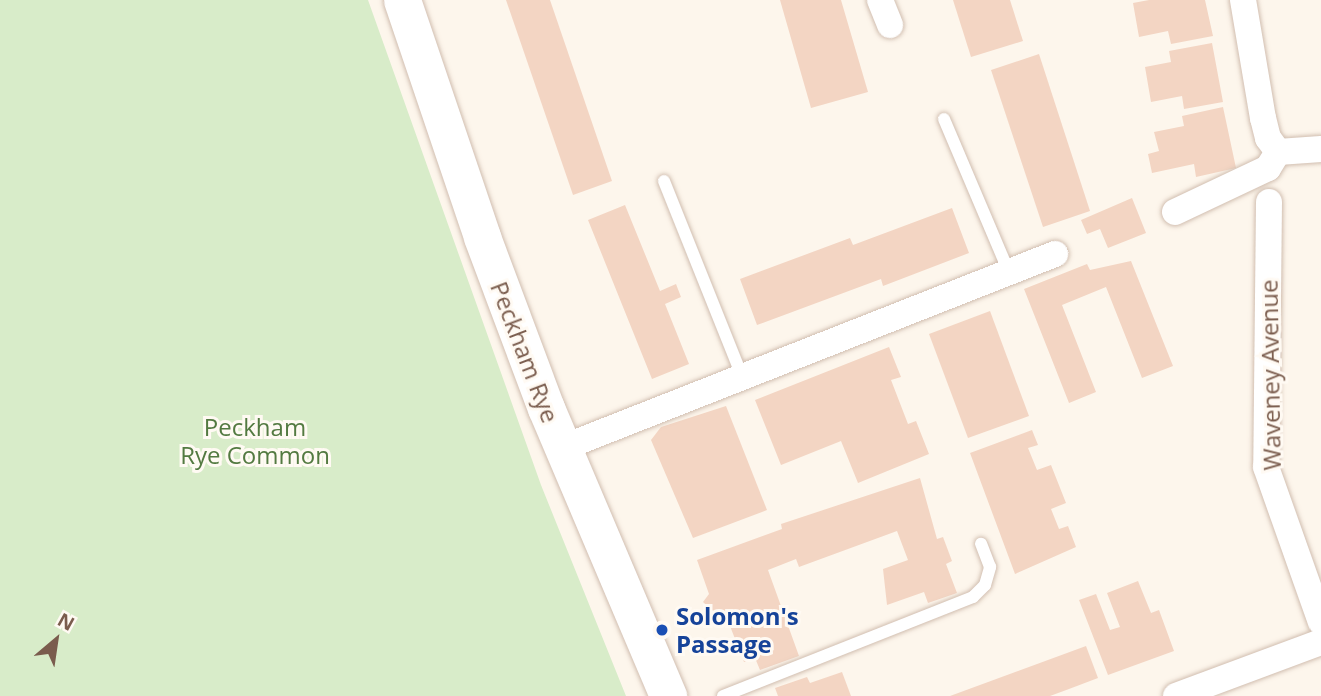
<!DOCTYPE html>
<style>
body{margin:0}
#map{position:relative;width:1321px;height:696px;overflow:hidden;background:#fdf6ec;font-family:"Open Sans",sans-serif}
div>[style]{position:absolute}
.green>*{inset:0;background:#d8ecc9}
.building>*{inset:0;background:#f3d5c3}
.roads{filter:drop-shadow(0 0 2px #d1beb0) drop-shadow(0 0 2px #d1beb0)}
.lane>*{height:12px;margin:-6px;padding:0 6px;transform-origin:6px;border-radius:6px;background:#fff}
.street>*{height:26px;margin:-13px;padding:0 13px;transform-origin:13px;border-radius:13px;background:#fff}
.secondary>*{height:37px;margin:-18.5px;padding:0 18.5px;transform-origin:18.5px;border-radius:18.5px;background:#fff}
.dots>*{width:19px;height:19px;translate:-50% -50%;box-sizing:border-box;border:4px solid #fffaf3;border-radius:50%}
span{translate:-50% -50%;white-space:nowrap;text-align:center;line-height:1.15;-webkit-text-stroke:6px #fffaf3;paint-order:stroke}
.street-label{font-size:24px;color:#7a5c4d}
.park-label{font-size:24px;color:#537a41}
.transit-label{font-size:24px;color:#164399;font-weight:700}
.left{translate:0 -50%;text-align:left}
.north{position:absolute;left:21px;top:605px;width:70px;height:70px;-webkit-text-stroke:5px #fffaf3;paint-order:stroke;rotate:29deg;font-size:19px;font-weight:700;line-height:28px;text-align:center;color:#7a5c4d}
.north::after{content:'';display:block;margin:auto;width:24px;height:32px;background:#7a5c4d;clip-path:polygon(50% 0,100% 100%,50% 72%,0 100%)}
</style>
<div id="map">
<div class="green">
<i style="clip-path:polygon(0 0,368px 0,541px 485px,626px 696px,0 696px)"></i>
</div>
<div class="building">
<i style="clip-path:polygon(506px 0,550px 0,612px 181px,573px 195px)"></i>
<i style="clip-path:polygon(780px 0,841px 0,868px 92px,811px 108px)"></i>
<i style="clip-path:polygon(953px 0,1010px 0,1023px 41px,971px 57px)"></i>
<i style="clip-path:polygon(1149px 0,1205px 0,1213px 36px,1171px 44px,1168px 31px,1139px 37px,1133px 3px)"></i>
<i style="clip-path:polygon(1212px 43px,1223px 102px,1184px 109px,1182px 96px,1151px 102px,1145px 67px,1171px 62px,1169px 51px)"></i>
<i style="clip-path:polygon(1039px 54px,1090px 211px,1043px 227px,991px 70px)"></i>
<i style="clip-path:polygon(1223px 107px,1236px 168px,1196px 177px,1194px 164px,1152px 173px,1148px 154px,1159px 151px,1154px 132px,1184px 126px,1182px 116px)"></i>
<i style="clip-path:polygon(1132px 198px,1146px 233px,1108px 248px,1100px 229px,1087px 234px,1081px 220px)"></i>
<i style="clip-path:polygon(625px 205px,660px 291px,676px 284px,681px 297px,665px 304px,689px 364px,652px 379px,588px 220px)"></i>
<i style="clip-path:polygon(952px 208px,969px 253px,883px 286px,881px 279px,757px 325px,740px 279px,850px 238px,853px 245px)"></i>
<i style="clip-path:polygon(1131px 261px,1173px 366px,1142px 378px,1106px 287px,1062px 305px,1096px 392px,1069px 403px,1024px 289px,1087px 264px,1090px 270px)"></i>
<i style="clip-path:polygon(990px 311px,1029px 416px,968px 438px,929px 334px)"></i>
<i style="clip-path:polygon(889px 347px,901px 377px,891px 380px,908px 424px,916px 421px,929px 454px,858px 483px,841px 441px,781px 465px,755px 400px)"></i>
<i style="clip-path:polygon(726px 406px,767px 510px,693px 538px,651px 440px,661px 427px)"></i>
<i style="clip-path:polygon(1032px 430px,1038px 445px,1028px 448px,1037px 470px,1051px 465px,1066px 503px,1051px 509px,1059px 529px,1068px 526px,1076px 547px,1015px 574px,970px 453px)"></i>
<i style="clip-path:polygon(920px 478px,937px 539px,943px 537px,952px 561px,946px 564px,957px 593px,928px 603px,924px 592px,887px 605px,883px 569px,908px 560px,897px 531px,799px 567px,796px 559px,768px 570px,799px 656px,760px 670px,755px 658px,744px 662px,730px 626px,703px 602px,709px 594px,697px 560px,782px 529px,781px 524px)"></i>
<i style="clip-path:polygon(1138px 581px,1151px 613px,1159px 610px,1174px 651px,1108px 675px,1079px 600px,1096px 594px,1110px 630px,1120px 627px,1107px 593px)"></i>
<i style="clip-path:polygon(1086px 646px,1098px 678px,1069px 689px,1050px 696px,950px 696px)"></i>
<i style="clip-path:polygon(842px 672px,851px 696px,778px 696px,775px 688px,807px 677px,810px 683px)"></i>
</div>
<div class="roads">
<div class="lane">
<i style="left:944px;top:119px;width:166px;rotate:67deg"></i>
<i style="left:664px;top:181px;width:208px;rotate:68.2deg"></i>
<i style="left:723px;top:696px;width:269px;rotate:-21.6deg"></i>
<i style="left:973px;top:597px;width:17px;rotate:-45deg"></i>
<i style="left:985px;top:585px;width:19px;rotate:-74deg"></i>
<i style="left:990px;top:567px;width:25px;rotate:-111deg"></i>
</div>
<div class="street">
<i style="left:880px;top:0;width:27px;rotate:68deg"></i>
<i style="left:1243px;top:0;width:120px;rotate:80.4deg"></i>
<i style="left:1263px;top:118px;width:21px;rotate:76deg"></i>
<i style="left:1268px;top:138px;width:17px;rotate:54deg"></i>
<i style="left:1278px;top:152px;width:43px;rotate:-4deg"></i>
<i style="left:1269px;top:202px;width:265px;rotate:90.6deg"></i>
<i style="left:1266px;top:467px;width:164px;rotate:70.5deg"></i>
<i style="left:1175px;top:212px;width:103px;rotate:-25.3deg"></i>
<i style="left:1268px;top:168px;width:19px;rotate:-58deg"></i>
<i style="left:562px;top:448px;width:530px;rotate:-21.48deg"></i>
<i style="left:1176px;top:696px;width:155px;rotate:-20.4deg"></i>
</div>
<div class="secondary">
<i style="left:402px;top:0;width:250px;rotate:71.3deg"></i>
<i style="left:482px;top:237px;width:183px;rotate:69.5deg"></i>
<i style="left:546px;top:408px;width:313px;rotate:67deg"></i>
</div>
</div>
<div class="dots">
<i style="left:662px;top:630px;background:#1a4fb4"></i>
</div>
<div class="street-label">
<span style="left:525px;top:352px;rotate:69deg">Peckham Rye</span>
<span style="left:1270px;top:375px;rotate:-91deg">Waveney Avenue</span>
</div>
<div class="park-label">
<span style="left:255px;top:441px">Peckham<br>Rye Common</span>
</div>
<div class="transit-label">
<span class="left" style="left:676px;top:630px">Solomon's<br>Passage</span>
</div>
<div class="north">N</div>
</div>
